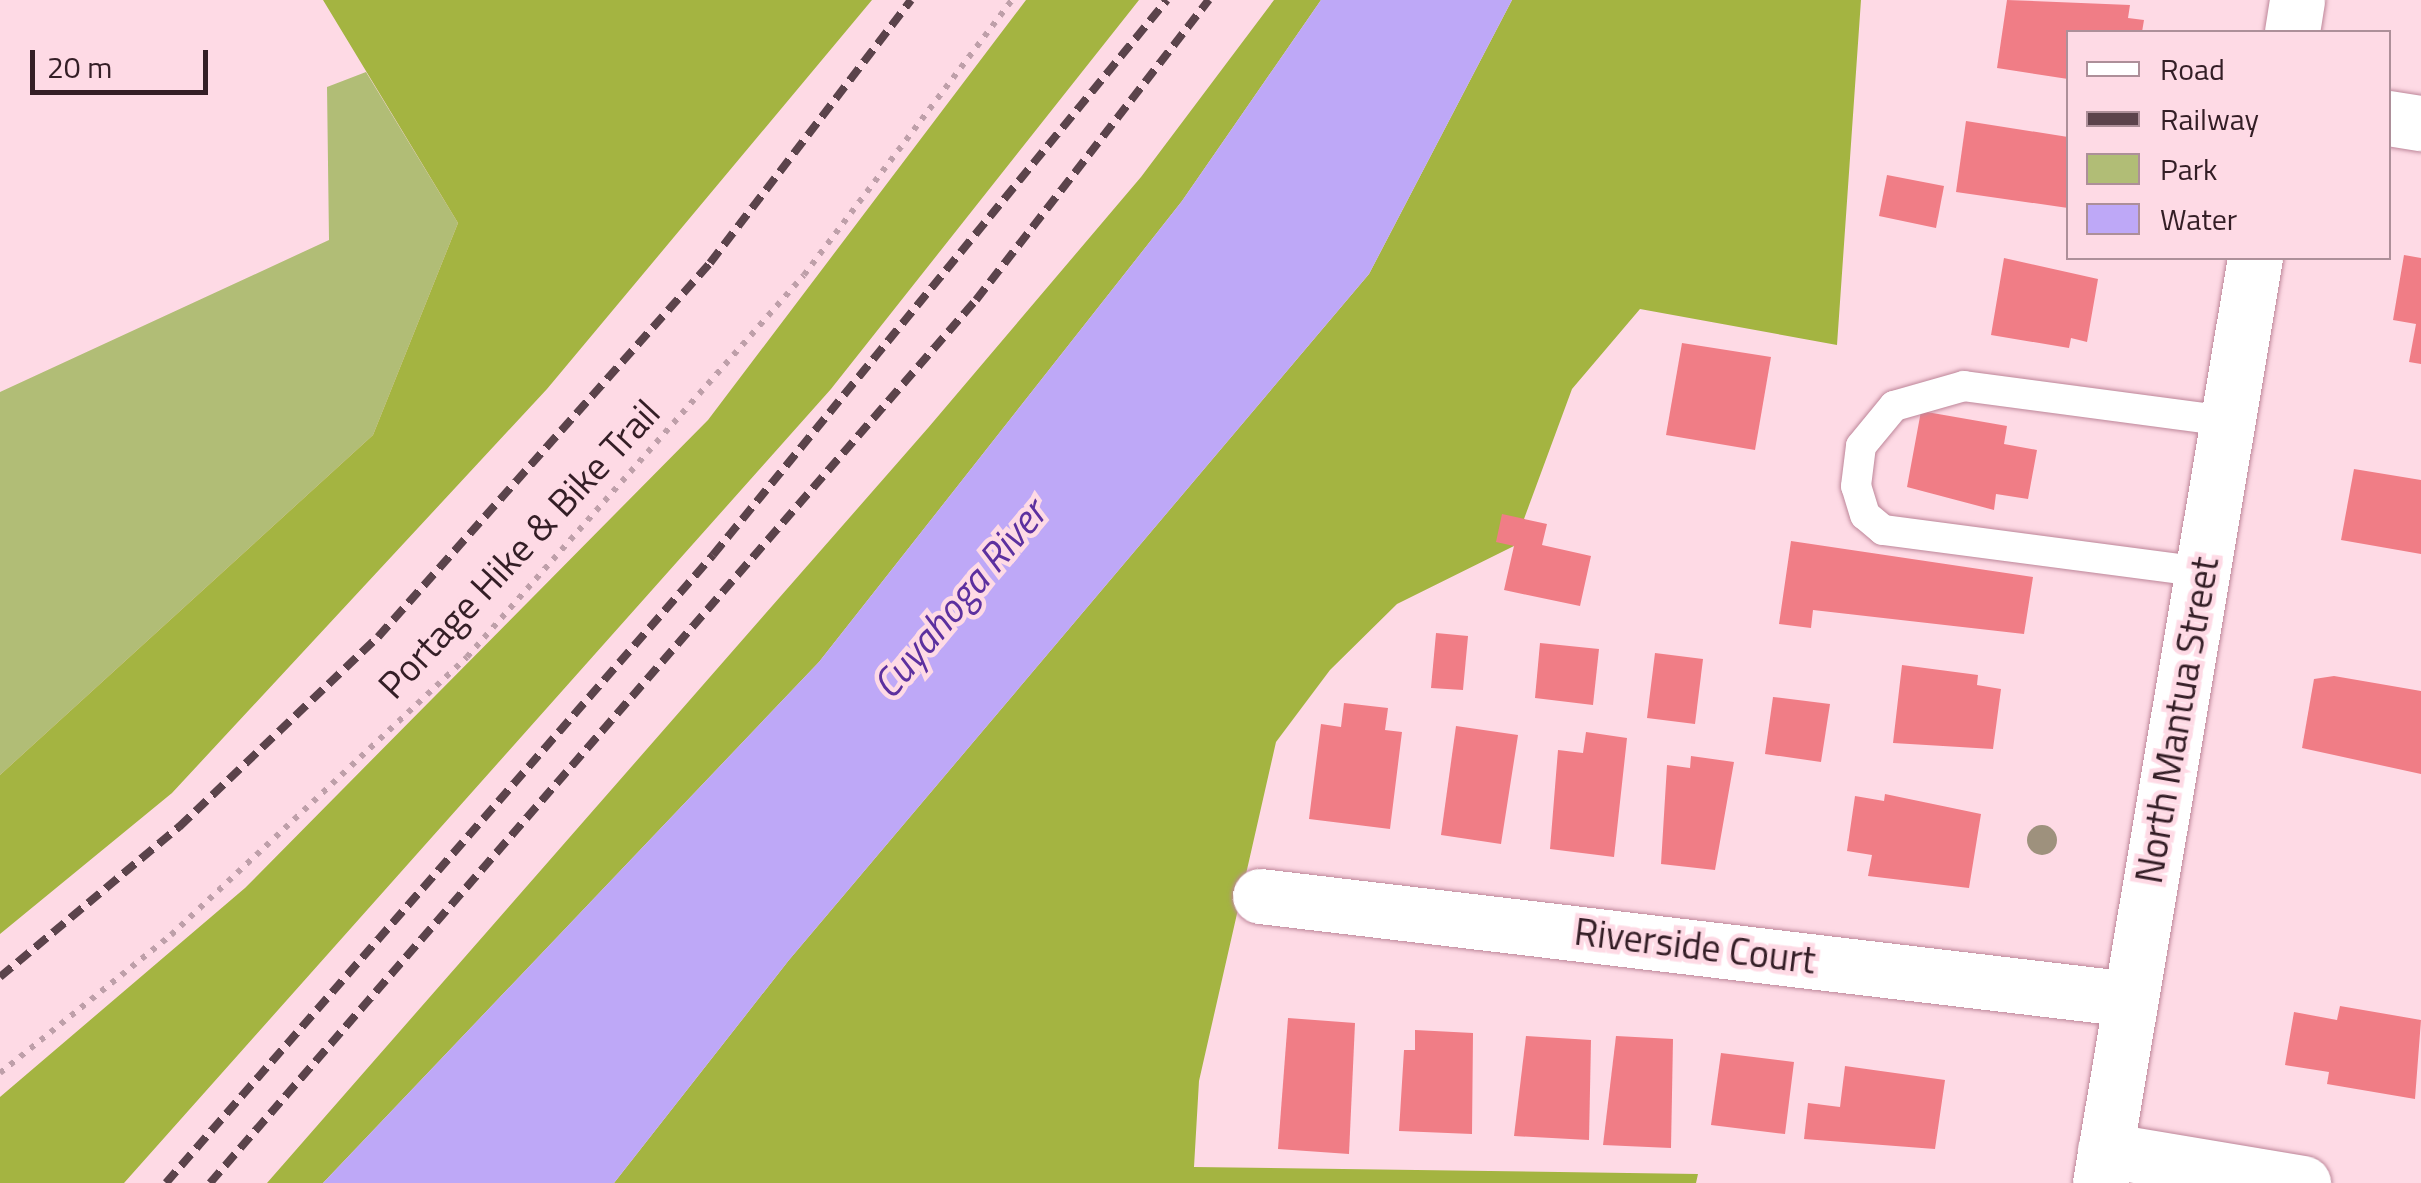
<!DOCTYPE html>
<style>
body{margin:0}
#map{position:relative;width:2421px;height:1183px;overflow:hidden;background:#fedae5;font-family:"Titillium Web",sans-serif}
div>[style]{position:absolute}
.green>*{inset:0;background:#b1bd76}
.forest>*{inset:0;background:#a4b441}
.water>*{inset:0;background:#bea8f7}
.building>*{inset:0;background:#f07d86}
.path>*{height:6px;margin-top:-3px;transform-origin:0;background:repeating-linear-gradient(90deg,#be9fa9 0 5px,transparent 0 13px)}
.roads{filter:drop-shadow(0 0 2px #bd8699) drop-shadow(0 0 2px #bd8699)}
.lane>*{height:30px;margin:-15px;padding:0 15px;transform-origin:15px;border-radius:15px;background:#fff}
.street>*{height:55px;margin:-27.5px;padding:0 27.5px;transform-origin:27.5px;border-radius:27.5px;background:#fff}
.primary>*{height:55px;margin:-27.5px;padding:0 27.5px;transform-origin:27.5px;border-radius:27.5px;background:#fff}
.rail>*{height:8px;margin-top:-4px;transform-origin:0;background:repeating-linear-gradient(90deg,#5b434b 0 15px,transparent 0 23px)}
.trees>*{width:30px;height:30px;margin:-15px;border-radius:50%;background:#9e917d}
span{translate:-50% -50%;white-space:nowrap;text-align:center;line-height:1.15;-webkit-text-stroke:9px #fedae5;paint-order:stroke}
.street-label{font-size:38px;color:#341e26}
.water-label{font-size:40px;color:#5c309f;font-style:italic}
.legend{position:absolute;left:2066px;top:30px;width:325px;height:230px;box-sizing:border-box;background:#fedae5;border:2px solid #ad8f99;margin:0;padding:12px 18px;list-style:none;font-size:30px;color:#341e26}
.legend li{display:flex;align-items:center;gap:20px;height:50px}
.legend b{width:50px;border:2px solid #ad8f99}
.scale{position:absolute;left:30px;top:50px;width:178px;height:45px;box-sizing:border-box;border:5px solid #341e26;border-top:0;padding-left:12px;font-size:30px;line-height:35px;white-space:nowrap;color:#341e26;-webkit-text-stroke:8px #fedae5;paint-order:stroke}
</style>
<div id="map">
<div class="green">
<i style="clip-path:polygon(366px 72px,458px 223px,373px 435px,0 775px,0 392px,329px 240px,327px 87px)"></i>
</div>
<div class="forest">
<i style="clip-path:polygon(323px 0,872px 0,547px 389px,172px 793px,0 934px,0 775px,373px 435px,458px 223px)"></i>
<i style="clip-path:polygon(1026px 0,1139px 0,831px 389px,124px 1183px,0 1183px,0 1097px,245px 888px,708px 420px)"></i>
<i style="clip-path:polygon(1274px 0,1321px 0,1182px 201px,819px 662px,323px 1183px,267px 1183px,928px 428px,1141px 177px)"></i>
<i style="clip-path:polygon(1512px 0,1861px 0,1837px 345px,1640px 309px,1572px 389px,1514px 546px,1397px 604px,1330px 670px,1276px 742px,1199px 1081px,1194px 1167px,1698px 1174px,1696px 1183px,614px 1183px,789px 960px,1369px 274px)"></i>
</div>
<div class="water">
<i style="clip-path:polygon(1321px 0,1512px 0,1369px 274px,789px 960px,614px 1183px,323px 1183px,819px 662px,1182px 201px)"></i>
</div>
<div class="building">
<i style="clip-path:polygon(2007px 0,2130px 5px,2128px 18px,2144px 20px,2142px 32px,2068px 32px,2068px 79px,1997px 68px)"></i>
<i style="clip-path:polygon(1966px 121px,2068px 137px,2068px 208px,1956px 192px)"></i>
<i style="clip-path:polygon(1887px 175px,1944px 186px,1936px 228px,1879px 216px)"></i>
<i style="clip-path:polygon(2404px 255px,2421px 258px,2421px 364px,2409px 362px,2416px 324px,2393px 320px)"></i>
<i style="clip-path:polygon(2004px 258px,2098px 279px,2087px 342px,2071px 338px,2069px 348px,1991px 335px)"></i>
<i style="clip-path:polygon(1682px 343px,1771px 357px,1755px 450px,1666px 435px)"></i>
<i style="clip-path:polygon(1921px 411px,2007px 426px,2004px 444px,2037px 450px,2028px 499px,1996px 494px,1994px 510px,1907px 487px)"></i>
<i style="clip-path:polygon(2354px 469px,2421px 480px,2421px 554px,2341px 540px)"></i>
<i style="clip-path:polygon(1502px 514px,1547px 524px,1542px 545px,1591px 556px,1580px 606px,1504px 590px,1514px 546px,1496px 542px)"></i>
<i style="clip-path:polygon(1791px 541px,2033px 577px,2024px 634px,1813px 610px,1811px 628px,1779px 624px)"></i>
<i style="clip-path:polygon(1436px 633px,1468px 636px,1463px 690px,1431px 688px)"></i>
<i style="clip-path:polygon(1540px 643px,1599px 649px,1593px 705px,1535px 698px)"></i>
<i style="clip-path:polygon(1655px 653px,1703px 659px,1695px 724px,1647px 718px)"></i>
<i style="clip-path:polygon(1902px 665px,1978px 675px,1977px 685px,2001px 689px,1993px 749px,1893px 743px)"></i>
<i style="clip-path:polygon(2334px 676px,2421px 691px,2421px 774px,2302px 748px,2314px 679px)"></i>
<i style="clip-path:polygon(1773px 697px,1830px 704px,1821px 762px,1765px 754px)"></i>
<i style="clip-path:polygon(1344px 703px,1388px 708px,1385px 730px,1402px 732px,1390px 829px,1309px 819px,1321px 724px,1341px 727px)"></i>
<i style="clip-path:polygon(1456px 726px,1518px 735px,1501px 844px,1441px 835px)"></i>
<i style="clip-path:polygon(1586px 732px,1627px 738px,1614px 857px,1550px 849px,1558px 750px,1583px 753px)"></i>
<i style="clip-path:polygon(1691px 756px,1734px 762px,1715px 870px,1661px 864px,1667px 765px,1690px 768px)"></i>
<i style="clip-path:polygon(1885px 794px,1981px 814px,1969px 888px,1868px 876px,1872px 855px,1847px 851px,1855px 796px,1884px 801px)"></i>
<i style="clip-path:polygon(2340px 1006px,2421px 1020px,2415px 1099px,2327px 1084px,2329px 1072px,2285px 1065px,2294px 1012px,2337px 1020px)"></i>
<i style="clip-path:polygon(1288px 1018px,1355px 1023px,1349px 1154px,1278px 1149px)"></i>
<i style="clip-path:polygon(1415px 1030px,1473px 1033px,1472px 1134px,1399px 1131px,1404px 1050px,1415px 1050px)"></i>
<i style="clip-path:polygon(1526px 1036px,1591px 1040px,1589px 1140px,1514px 1136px)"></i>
<i style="clip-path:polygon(1616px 1036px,1673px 1039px,1671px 1148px,1603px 1145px)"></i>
<i style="clip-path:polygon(1721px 1053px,1794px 1062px,1785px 1134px,1711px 1125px)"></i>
<i style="clip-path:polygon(1845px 1066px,1945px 1080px,1935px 1149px,1804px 1139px,1808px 1103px,1840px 1107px)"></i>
</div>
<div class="path">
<i style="left:0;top:1073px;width:220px;rotate:-38.9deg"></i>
<i style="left:171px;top:935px;width:406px;rotate:-43.2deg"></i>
<i style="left:467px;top:657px;width:509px;rotate:-48.58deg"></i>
<i style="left:804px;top:275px;width:345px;rotate:-52.9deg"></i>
</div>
<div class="roads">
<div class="lane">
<i style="left:2203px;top:572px;width:323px;rotate:-172.5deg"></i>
<i style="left:1883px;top:530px;width:23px;rotate:-140deg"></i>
<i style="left:1865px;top:515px;width:30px;rotate:-107deg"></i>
<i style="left:1856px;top:486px;width:40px;rotate:-82.9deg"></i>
<i style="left:1861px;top:446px;width:52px;rotate:-50.5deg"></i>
<i style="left:1894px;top:406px;width:73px;rotate:-15.9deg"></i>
<i style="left:1964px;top:386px;width:266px;rotate:7.6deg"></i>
</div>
<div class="street">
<i style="left:2388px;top:118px;width:33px;rotate:9deg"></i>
<i style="left:1260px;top:896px;width:876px;rotate:6.75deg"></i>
<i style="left:2105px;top:1150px;width:201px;rotate:9.5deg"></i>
</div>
<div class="primary">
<i style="left:2292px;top:32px;width:32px;rotate:-81deg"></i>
<i style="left:2100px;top:1183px;width:938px;rotate:-80.49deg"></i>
</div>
</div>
<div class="rail">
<i style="left:0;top:977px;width:234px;rotate:-40deg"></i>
<i style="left:179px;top:827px;width:275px;rotate:-43.7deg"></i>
<i style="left:378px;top:637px;width:500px;rotate:-48.4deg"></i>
<i style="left:710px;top:263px;width:331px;rotate:-52.6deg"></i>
<i style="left:166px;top:1183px;width:833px;rotate:-48.94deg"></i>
<i style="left:713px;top:555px;width:717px;rotate:-50.72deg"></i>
<i style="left:210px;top:1183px;width:1169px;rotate:-49.06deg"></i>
<i style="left:976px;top:300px;width:380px;rotate:-52.2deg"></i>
</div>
<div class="trees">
<i style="left:2042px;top:840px"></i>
</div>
<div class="street-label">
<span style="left:519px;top:549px;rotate:-47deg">Portage Hike &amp; Bike Trail</span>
<span style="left:2177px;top:720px;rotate:-80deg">North Mantua Street</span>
<span style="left:1695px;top:946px;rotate:7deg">Riverside Court</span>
</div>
<div class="water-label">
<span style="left:959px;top:599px;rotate:-50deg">Cuyahoga River</span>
</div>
<ul class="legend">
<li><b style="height:12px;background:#fff"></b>Road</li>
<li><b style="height:12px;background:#5b434b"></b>Railway</li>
<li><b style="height:28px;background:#b1bd76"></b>Park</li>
<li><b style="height:28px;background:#bea8f7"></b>Water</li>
</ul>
<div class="scale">20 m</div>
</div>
